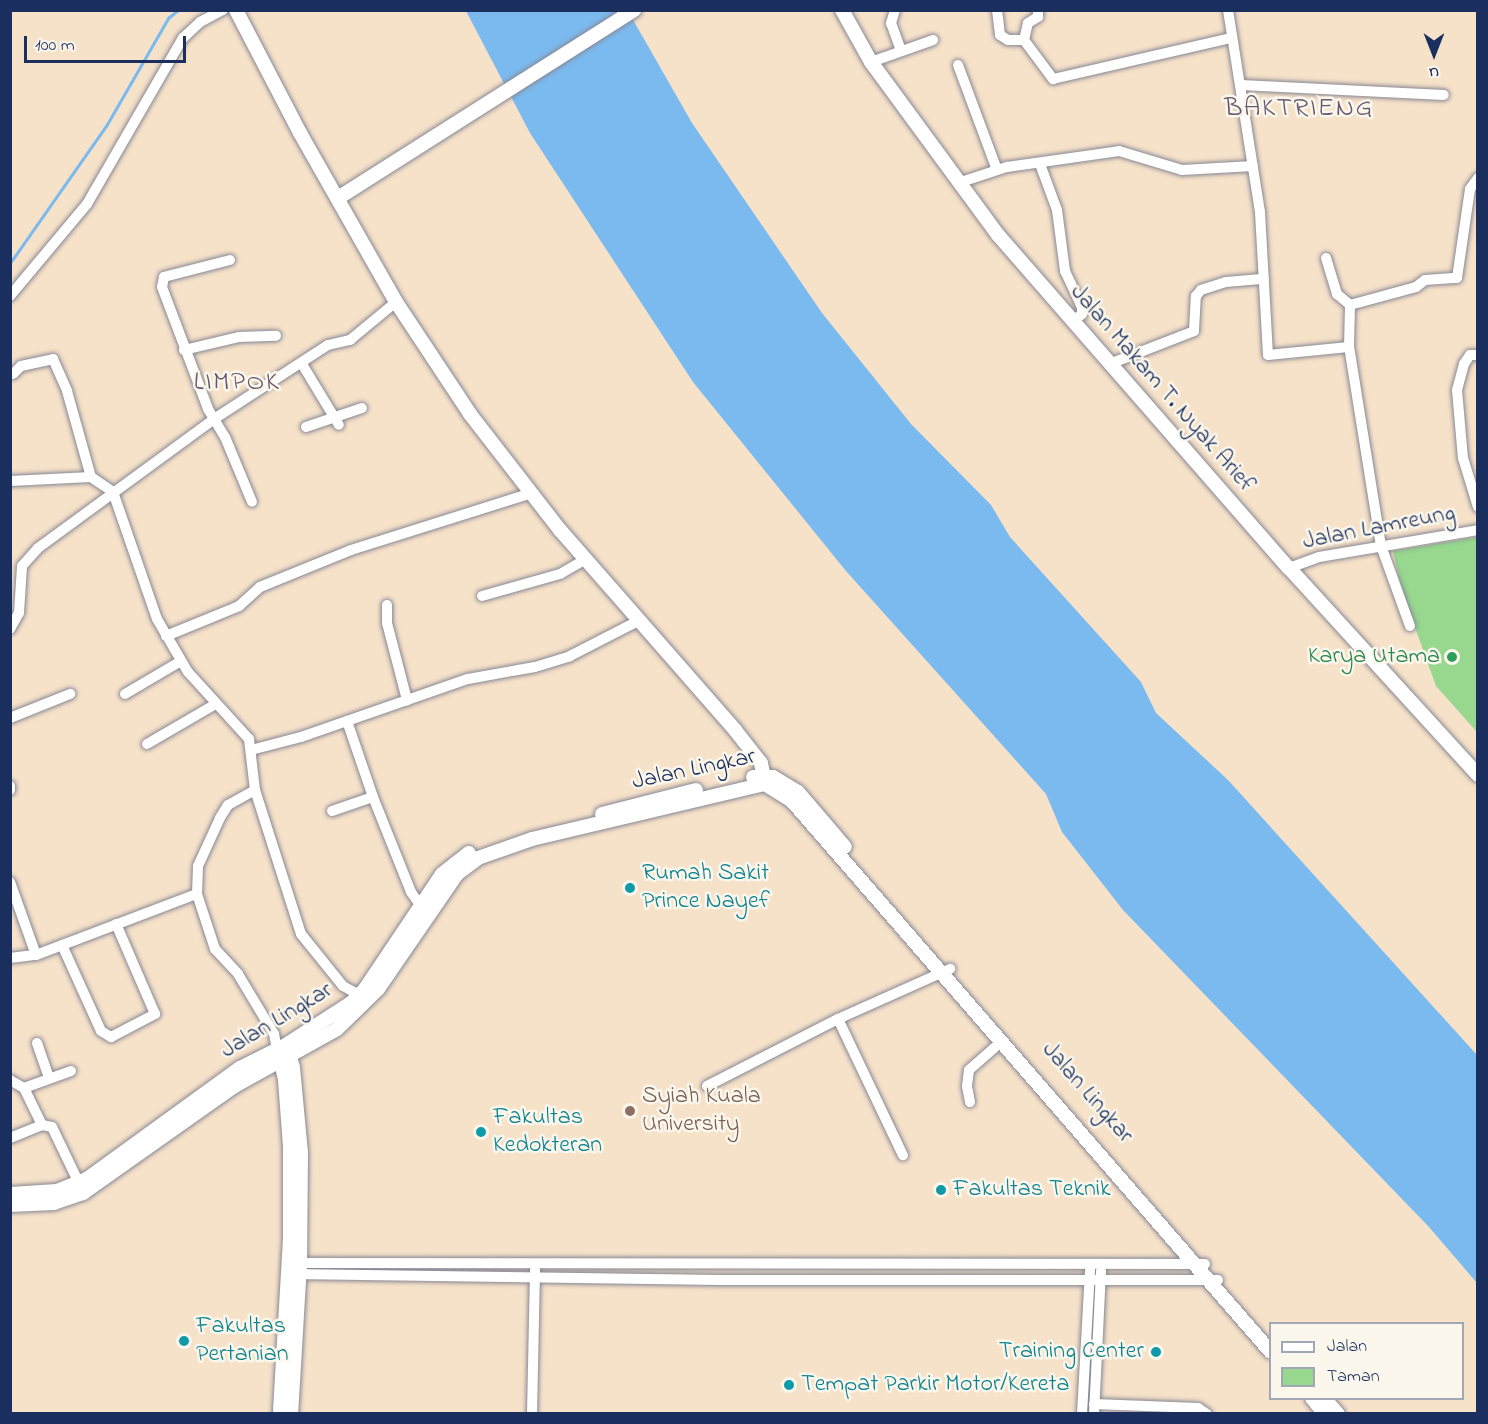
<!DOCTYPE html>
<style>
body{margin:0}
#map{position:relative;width:1488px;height:1424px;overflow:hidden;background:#f6e1c9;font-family:"Indie Flower",sans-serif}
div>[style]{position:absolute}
.green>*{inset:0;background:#97d78e}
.water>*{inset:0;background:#7bbaef}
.stream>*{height:3px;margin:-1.5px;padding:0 1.5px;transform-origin:1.5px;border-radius:1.5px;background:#7bbaef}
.roads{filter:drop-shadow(0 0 2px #888894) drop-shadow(0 0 2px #888894)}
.street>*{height:10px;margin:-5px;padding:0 5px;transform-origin:5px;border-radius:5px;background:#fff}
.secondary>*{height:14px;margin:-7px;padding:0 7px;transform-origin:7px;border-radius:7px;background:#fff}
.dots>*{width:16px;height:16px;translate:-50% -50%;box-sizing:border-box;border:3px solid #fbf7ec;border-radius:50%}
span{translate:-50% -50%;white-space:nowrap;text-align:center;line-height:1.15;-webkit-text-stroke:5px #fbf7ec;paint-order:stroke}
.street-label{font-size:24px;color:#1b2f5e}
.leisure-label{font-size:24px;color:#27864d}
.right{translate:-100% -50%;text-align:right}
.culture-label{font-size:24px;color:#0d838f}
.left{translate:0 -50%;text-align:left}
.education-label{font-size:24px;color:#785e54}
.quarter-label{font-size:27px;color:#665970;letter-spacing:1.5px}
.frame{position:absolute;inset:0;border:12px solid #1b2f5e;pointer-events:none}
.legend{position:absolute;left:1269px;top:1322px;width:195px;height:78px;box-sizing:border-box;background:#fbf7ec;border:2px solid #a1a7b3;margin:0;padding:8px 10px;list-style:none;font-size:18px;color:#1b2f5e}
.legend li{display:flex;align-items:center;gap:12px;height:30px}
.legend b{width:30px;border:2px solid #a1a7b3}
.north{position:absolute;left:1404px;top:24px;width:60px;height:60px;-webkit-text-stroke:4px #fbf7ec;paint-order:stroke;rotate:180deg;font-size:16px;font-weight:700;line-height:24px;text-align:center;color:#1b2f5e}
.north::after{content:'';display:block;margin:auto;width:21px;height:27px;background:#1b2f5e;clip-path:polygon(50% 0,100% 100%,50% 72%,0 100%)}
.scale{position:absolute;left:24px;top:36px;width:162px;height:27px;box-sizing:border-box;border:3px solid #1b2f5e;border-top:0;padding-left:8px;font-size:18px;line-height:21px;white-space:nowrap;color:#1b2f5e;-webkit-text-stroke:4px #fbf7ec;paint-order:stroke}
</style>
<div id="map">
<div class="green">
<i style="clip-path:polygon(1477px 537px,1477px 732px,1436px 686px,1402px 591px,1393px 551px)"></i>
</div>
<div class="water">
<i style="clip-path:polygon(466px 11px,628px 11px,692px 123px,822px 313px,911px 424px,991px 505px,1010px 537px,1141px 682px,1156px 713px,1228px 780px,1477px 1055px,1477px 1283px,1429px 1227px,1123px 910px,1062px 832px,1046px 794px,846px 571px,693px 382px,530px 133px)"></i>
</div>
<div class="stream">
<i style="left:10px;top:263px;width:167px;rotate:-55deg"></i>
<i style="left:106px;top:126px;width:125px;rotate:-60.1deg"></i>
<i style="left:168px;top:18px;width:13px;rotate:-39deg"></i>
</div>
<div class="roads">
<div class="street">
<i style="left:895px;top:10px;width:14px;rotate:107deg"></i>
<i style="left:891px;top:23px;width:29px;rotate:70deg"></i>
<i style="left:997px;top:10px;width:25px;rotate:83deg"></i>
<i style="left:1000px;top:35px;width:9px;rotate:32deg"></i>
<i style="left:1008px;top:40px;width:16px"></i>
<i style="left:1024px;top:40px;width:49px;rotate:53.4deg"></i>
<i style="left:1053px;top:79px;width:182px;rotate:-13deg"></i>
<i style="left:1228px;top:10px;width:205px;rotate:81deg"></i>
<i style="left:1260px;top:212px;width:143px;rotate:86.8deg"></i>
<i style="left:1268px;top:355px;width:81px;rotate:-5.6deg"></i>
<i style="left:1024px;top:40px;width:17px;rotate:-77deg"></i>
<i style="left:1028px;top:23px;width:12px;rotate:-31deg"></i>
<i style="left:1038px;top:17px;width:7px;rotate:-90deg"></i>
<i style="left:871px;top:62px;width:66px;rotate:-19.5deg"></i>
<i style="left:958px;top:65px;width:112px;rotate:69.6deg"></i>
<i style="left:1241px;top:85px;width:203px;rotate:2.8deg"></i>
<i style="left:1040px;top:164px;width:49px;rotate:69.7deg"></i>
<i style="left:1057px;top:210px;width:62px;rotate:82.5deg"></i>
<i style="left:1065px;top:271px;width:40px;rotate:65deg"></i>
<i style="left:1082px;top:307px;width:7px;rotate:90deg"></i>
<i style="left:1082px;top:314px;width:13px;rotate:141deg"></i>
<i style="left:958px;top:183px;width:52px;rotate:-18.1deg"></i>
<i style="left:1007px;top:167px;width:113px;rotate:-8.1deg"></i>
<i style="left:1119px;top:151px;width:66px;rotate:16.8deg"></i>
<i style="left:1182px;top:170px;width:71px;rotate:-3.2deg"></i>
<i style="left:1326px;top:258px;width:38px;rotate:73deg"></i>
<i style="left:1337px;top:294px;width:17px;rotate:40deg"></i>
<i style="left:230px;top:260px;width:68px;rotate:165.6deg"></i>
<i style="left:164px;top:277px;width:10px;rotate:101deg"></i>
<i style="left:162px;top:287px;width:130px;rotate:69.3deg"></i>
<i style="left:208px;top:409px;width:33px;rotate:59deg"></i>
<i style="left:225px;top:437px;width:70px;rotate:67.4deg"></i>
<i style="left:10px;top:296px;width:120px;rotate:-50.1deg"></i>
<i style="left:87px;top:204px;width:192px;rotate:-60deg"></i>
<i style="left:183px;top:38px;width:23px;rotate:-43deg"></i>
<i style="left:200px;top:22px;width:26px;rotate:-28deg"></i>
<i style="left:184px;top:350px;width:57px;rotate:-13.3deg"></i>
<i style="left:239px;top:337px;width:37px;rotate:-2deg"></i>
<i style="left:1478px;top:355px;width:8px;rotate:180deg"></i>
<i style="left:1470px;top:355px;width:11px;rotate:124deg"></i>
<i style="left:1464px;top:364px;width:27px;rotate:105deg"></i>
<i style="left:1457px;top:390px;width:68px;rotate:85deg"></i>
<i style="left:1463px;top:458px;width:51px;rotate:73deg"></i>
<i style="left:1112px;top:363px;width:88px;rotate:-21.3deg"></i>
<i style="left:1194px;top:331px;width:35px;rotate:-87deg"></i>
<i style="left:1196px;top:296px;width:8px;rotate:-50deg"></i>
<i style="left:1201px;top:290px;width:26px;rotate:-18deg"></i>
<i style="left:1226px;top:282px;width:38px;rotate:-5deg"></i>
<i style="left:302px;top:364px;width:71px;rotate:58.8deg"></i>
<i style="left:13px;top:374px;width:11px;rotate:-45deg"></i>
<i style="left:21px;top:366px;width:33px;rotate:-12deg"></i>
<i style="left:53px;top:359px;width:35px;rotate:66deg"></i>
<i style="left:67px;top:391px;width:89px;rotate:74.4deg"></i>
<i style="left:91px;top:477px;width:27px;rotate:34deg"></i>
<i style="left:113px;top:492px;width:134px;rotate:70.9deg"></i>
<i style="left:157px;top:619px;width:61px;rotate:59.7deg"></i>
<i style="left:188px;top:672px;width:91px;rotate:47.7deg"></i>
<i style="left:249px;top:739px;width:51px;rotate:83.3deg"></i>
<i style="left:255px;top:790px;width:31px;rotate:151deg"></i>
<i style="left:228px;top:805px;width:15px;rotate:122deg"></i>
<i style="left:220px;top:818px;width:53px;rotate:114.6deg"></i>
<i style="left:198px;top:866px;width:28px;rotate:92deg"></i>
<i style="left:197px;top:894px;width:58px;rotate:71.9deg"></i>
<i style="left:215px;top:949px;width:34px;rotate:47deg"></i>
<i style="left:238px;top:974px;width:70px;rotate:59deg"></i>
<i style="left:274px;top:1034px;width:15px;rotate:79deg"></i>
<i style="left:306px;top:427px;width:59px;rotate:-18.7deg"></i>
<i style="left:10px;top:481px;width:81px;rotate:-2.8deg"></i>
<i style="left:1289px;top:568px;width:32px;rotate:-20deg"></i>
<i style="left:1319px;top:557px;width:161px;rotate:-9.6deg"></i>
<i style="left:482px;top:596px;width:81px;rotate:-15.8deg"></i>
<i style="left:560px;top:574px;width:30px;rotate:-30deg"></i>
<i style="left:387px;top:605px;width:18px;rotate:90deg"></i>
<i style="left:387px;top:623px;width:80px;rotate:75.4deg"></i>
<i style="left:1410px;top:626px;width:85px;rotate:-109.9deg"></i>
<i style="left:1381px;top:546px;width:202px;rotate:-99.1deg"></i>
<i style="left:1349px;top:347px;width:42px;rotate:-88.6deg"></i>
<i style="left:1350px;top:305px;width:68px;rotate:-15.3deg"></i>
<i style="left:1416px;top:287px;width:11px;rotate:-38deg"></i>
<i style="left:1425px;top:280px;width:32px;rotate:-4deg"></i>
<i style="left:1457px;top:278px;width:90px;rotate:-81.7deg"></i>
<i style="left:1470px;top:189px;width:14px;rotate:-54deg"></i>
<i style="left:10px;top:629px;width:18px;rotate:-61deg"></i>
<i style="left:19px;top:613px;width:47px;rotate:-86.3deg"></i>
<i style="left:22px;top:566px;width:24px;rotate:-48deg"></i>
<i style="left:38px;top:548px;width:218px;rotate:-36.2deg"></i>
<i style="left:214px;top:419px;width:136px;rotate:-33deg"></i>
<i style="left:328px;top:345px;width:23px;rotate:-13deg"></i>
<i style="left:350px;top:340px;width:60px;rotate:-39.6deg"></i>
<i style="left:166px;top:636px;width:79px;rotate:-22.3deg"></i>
<i style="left:239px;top:606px;width:28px;rotate:-42deg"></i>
<i style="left:260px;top:587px;width:98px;rotate:-22.1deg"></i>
<i style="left:351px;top:550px;width:190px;rotate:-17.5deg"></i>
<i style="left:125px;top:694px;width:65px;rotate:-30.5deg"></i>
<i style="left:10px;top:718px;width:65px;rotate:-21.8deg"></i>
<i style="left:347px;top:721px;width:80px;rotate:71.1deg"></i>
<i style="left:373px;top:797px;width:102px;rotate:68.2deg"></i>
<i style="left:411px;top:892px;width:16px;rotate:55deg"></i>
<i style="left:147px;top:744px;width:78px;rotate:-30.2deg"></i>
<i style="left:251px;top:750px;width:52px;rotate:-14.6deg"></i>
<i style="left:301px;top:737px;width:177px;rotate:-19.2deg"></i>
<i style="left:468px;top:679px;width:68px;rotate:-10.2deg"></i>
<i style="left:535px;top:667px;width:37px;rotate:-17deg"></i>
<i style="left:570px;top:656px;width:76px;rotate:-27.2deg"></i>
<i style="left:10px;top:786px;width:4px;rotate:90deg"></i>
<i style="left:255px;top:790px;width:151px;rotate:72.3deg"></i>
<i style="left:301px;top:934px;width:67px;rotate:51.1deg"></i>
<i style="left:343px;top:986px;width:18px;rotate:29deg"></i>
<i style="left:332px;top:811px;width:43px;rotate:-18.9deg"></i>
<i style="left:10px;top:882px;width:77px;rotate:70.4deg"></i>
<i style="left:62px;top:945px;width:94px;rotate:65.6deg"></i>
<i style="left:101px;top:1031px;width:12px;rotate:31deg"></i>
<i style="left:111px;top:1037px;width:50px;rotate:-27.6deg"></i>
<i style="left:155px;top:1014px;width:98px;rotate:-113.4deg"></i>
<i style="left:10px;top:958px;width:26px;rotate:-7deg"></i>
<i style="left:36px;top:955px;width:172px;rotate:-20.8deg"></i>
<i style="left:838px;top:1019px;width:151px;rotate:64.5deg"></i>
<i style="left:37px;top:1043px;width:37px;rotate:71deg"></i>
<i style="left:10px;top:1080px;width:16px;rotate:30deg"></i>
<i style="left:24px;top:1088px;width:41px;rotate:64.1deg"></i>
<i style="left:707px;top:1086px;width:147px;rotate:-27.1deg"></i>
<i style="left:838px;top:1019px;width:123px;rotate:-24.1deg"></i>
<i style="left:24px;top:1088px;width:50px;rotate:-19.9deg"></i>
<i style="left:970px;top:1102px;width:16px;rotate:-101deg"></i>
<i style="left:967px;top:1086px;width:16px;rotate:-83deg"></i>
<i style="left:969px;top:1070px;width:44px;rotate:-41.3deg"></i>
<i style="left:10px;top:1138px;width:35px;rotate:-22deg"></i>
<i style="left:42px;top:1125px;width:10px;rotate:11deg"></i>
<i style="left:52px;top:1127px;width:62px;rotate:64.3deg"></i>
<i style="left:295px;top:1263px;width:910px;rotate:0.06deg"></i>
<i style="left:292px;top:1274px;width:428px;rotate:0.8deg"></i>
<i style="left:720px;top:1280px;width:498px"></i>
<i style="left:1094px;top:1404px;width:104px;rotate:2.2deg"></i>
<i style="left:1198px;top:1408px;width:11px;rotate:34deg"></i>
<i style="left:532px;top:1414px;width:144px;rotate:-88.8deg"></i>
<i style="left:1082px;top:1414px;width:144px;rotate:-86.8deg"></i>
<i style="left:1094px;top:1414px;width:143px;rotate:-87.2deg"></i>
</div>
<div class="secondary">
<i style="left:236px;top:10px;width:139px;rotate:62.5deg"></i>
<i style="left:300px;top:133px;width:194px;rotate:60.4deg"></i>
<i style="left:396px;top:302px;width:134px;rotate:56.5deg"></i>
<i style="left:470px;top:414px;width:147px;rotate:52.2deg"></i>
<i style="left:560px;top:530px;width:266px;rotate:48.8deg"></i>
<i style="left:735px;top:730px;width:42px;rotate:51.8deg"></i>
<i style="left:761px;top:763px;width:20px;rotate:79deg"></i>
<i style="left:842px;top:10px;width:60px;rotate:60.9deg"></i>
<i style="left:871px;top:62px;width:215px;rotate:53.7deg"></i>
<i style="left:998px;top:235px;width:442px;rotate:48.9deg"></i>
<i style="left:1289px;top:568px;width:280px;rotate:47.6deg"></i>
<i style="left:338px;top:198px;width:351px;rotate:-32.4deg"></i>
<i style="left:753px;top:777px;width:20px"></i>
<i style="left:773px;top:777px;width:29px;rotate:31deg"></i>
<i style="left:798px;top:792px;width:72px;rotate:49.5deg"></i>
<i style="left:602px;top:814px;width:97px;rotate:-14.3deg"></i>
<i style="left:288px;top:1048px;width:21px;rotate:76deg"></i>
<i style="left:293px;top:1068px;width:85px;rotate:84.6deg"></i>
<i style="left:301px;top:1153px;width:111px;rotate:90.5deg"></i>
<i style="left:300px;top:1264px;width:150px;rotate:93.4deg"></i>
<i style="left:278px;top:1051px;width:30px;rotate:76deg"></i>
<i style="left:285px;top:1080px;width:66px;rotate:85.7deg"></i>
<i style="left:290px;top:1146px;width:92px;rotate:90deg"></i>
<i style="left:290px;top:1238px;width:176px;rotate:93.3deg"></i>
<i style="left:10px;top:1194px;width:47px;rotate:-3.7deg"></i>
<i style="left:57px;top:1191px;width:32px;rotate:-22deg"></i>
<i style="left:87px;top:1179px;width:189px;rotate:-36deg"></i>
<i style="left:240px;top:1068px;width:51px;rotate:-26.6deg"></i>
<i style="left:286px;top:1045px;width:77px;rotate:-32.9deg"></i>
<i style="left:351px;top:1003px;width:20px;rotate:-45deg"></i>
<i style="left:365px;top:989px;width:138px;rotate:-56.2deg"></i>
<i style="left:442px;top:874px;width:34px;rotate:-38deg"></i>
<i style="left:10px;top:1205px;width:44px;rotate:-2.6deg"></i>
<i style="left:54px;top:1203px;width:31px;rotate:-19deg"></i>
<i style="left:83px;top:1193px;width:184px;rotate:-35.2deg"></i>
<i style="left:233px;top:1087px;width:119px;rotate:-29.1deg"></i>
<i style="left:337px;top:1029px;width:57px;rotate:-44.3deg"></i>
<i style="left:378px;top:989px;width:140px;rotate:-55.5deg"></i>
<i style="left:457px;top:874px;width:26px;rotate:-37deg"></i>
<i style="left:478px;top:858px;width:57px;rotate:-19.4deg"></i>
<i style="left:532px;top:839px;width:239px;rotate:-13.3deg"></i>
<i style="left:765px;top:784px;width:32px;rotate:32deg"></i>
<i style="left:792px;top:801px;width:729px;rotate:49.01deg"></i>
<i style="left:1312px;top:1398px;width:21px;rotate:51deg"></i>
<i style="left:1324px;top:1398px;width:21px;rotate:49deg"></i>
</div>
</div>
<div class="dots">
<i style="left:1452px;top:657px;background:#2e9e5b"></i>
<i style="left:630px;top:888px;background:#0f9aa8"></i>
<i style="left:630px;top:1111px;background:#8d6e63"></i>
<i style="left:481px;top:1132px;background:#0f9aa8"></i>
<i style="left:941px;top:1190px;background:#0f9aa8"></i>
<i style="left:184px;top:1341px;background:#0f9aa8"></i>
<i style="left:1156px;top:1352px;background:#0f9aa8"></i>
<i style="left:789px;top:1385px;background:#0f9aa8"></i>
</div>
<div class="street-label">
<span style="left:1162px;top:389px;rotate:49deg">Jalan Makam T. Nyak Arief</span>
<span style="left:1379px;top:528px;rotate:-11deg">Jalan Lamreung</span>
<span style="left:694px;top:770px;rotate:-12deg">Jalan Lingkar</span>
<span style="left:277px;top:1021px;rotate:-31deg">Jalan Lingkar</span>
<span style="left:1087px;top:1093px;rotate:49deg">Jalan Lingkar</span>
</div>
<div class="leisure-label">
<span class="right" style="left:1440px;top:657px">Karya Utama</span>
</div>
<div class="culture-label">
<span class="left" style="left:642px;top:888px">Rumah Sakit<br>Prince Nayef</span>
<span class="left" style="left:493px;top:1132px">Fakultas<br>Kedokteran</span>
<span class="left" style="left:953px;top:1190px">Fakultas Teknik</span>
<span class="left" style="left:196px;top:1341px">Fakultas<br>Pertanian</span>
<span class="right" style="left:1144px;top:1352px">Training Center</span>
<span class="left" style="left:801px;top:1385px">Tempat Parkir Motor/Kereta</span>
</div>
<div class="education-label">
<span class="left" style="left:642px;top:1111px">Syiah Kuala<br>University</span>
</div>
<div class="quarter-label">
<span style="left:1299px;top:109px">BAKTRIENG</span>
<span style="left:237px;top:383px">LIMPOK</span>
</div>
<div class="frame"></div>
<ul class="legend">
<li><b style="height:8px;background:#fff"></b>Jalan</li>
<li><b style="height:16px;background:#97d78e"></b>Taman</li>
</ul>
<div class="north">U</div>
<div class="scale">100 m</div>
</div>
